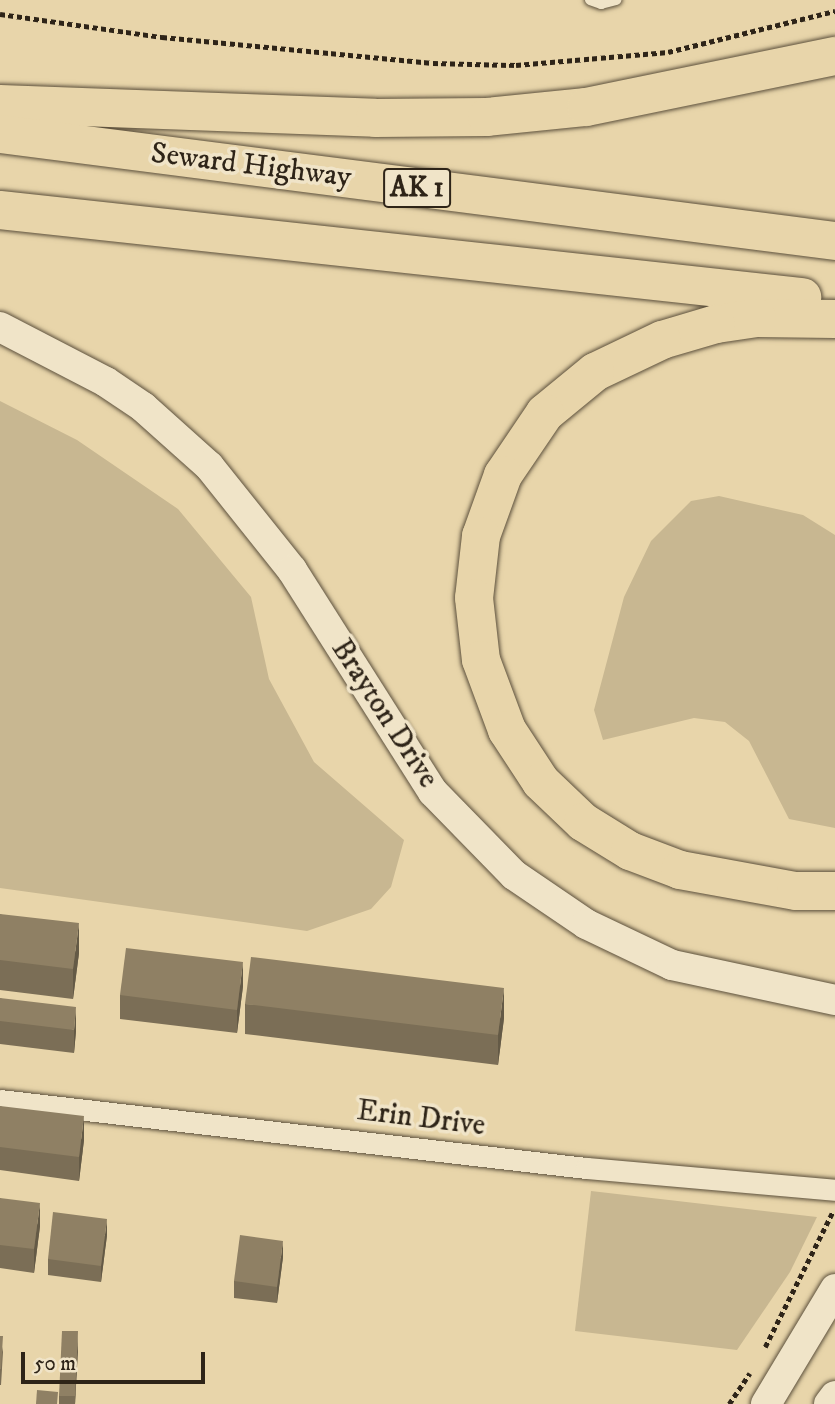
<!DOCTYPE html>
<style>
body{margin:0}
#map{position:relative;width:835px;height:1404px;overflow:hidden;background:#e8d5aa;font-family:"IM FELL DW Pica",serif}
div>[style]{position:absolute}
.green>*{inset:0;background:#c8b791}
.path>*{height:4.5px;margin-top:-2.25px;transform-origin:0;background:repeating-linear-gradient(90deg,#2e2418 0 5px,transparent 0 8.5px)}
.roads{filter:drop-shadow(0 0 2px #5c503c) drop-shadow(0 0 2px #5c503c)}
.lane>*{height:10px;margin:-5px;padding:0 5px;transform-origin:5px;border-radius:5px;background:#f0e4c8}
.street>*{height:21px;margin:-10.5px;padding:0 10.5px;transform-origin:10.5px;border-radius:10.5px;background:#f0e4c8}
.secondary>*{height:30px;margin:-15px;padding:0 15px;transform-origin:15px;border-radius:15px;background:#f0e4c8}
.highway>*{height:38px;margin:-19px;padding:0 19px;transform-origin:19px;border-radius:19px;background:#e8d5aa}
.wall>*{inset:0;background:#7b6e56}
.shaded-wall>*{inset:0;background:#645a46}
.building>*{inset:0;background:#8f8064}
span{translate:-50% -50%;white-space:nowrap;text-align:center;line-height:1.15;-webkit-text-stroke:7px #f0e4c8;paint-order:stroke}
.shield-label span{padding:2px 5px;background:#f0e4c8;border:2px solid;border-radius:5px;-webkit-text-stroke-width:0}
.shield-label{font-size:28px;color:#2e2418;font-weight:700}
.street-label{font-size:30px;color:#2e2418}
.scale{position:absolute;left:21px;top:1352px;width:184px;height:32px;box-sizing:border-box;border:4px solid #2e2418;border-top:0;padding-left:9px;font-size:21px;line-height:24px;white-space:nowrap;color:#2e2418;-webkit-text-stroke:5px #f0e4c8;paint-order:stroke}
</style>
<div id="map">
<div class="green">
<i style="clip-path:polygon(0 401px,77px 440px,178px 509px,251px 597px,269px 679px,314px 762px,404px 840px,391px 887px,371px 909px,307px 931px,0 888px)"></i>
<i style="clip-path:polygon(719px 496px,803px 515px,835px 535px,835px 828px,789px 819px,749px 741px,725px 722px,694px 718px,603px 740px,594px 710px,624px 597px,651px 541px,691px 501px)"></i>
<i style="clip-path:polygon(591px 1191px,817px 1217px,790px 1272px,737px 1350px,575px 1331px)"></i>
</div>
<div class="path">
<i style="left:0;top:14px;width:164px;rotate:8.1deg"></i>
<i style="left:162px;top:37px;width:272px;rotate:5.5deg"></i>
<i style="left:433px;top:63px;width:83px;rotate:1.4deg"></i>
<i style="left:516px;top:65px;width:153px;rotate:-4.9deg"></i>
<i style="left:668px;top:52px;width:172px;rotate:-13.8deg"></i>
<i style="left:765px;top:1347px;width:152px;rotate:-63.4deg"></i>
<i style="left:729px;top:1404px;width:37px;rotate:-56deg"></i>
</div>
<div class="roads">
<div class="lane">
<i style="left:590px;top:0;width:12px;rotate:20deg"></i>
<i style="left:601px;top:4px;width:16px;rotate:-15deg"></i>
</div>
<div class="street">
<i style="left:0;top:1100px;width:590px;rotate:6.62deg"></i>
<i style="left:586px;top:1168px;width:250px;rotate:5deg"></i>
</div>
<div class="secondary">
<i style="left:0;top:327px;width:119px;rotate:27.4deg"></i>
<i style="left:106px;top:382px;width:45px;rotate:34deg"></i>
<i style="left:143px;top:407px;width:89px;rotate:41.8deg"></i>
<i style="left:209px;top:466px;width:133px;rotate:51.4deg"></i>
<i style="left:292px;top:570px;width:263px;rotate:57.6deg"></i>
<i style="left:433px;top:792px;width:116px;rotate:45.7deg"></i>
<i style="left:514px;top:875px;width:87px;rotate:34.2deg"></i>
<i style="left:586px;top:924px;width:95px;rotate:25.5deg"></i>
<i style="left:672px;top:965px;width:167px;rotate:12.1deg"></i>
<i style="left:766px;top:1404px;width:134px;rotate:-59deg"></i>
<i style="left:829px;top:1404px;width:10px;rotate:-53deg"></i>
</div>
<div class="highway">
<i style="left:0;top:104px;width:375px;rotate:2.1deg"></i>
<i style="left:375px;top:118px;width:112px;rotate:-0.5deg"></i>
<i style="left:487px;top:117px;width:100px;rotate:-5.8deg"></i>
<i style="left:586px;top:107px;width:254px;rotate:-11.6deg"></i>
<i style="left:0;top:134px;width:842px;rotate:7.3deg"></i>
<i style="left:0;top:210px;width:807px;rotate:6.19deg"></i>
<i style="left:835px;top:319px;width:78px;rotate:-179.3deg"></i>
<i style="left:757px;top:318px;width:41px;rotate:171.7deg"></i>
<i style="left:716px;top:324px;width:56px;rotate:163.5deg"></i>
<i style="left:662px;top:340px;width:74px;rotate:154.5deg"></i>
<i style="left:595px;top:372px;width:65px;rotate:140.6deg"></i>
<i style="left:545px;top:413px;width:75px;rotate:124.1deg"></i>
<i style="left:503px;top:475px;width:65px;rotate:109.8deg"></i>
<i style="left:481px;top:536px;width:62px;rotate:96.4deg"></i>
<i style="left:474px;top:598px;width:62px;rotate:83.6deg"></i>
<i style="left:481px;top:660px;width:75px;rotate:69.6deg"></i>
<i style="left:507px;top:730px;width:62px;rotate:56.8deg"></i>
<i style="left:541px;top:782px;width:58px;rotate:43.6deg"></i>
<i style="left:583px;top:822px;width:55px;rotate:31.7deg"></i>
<i style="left:630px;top:851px;width:53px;rotate:20.8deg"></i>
<i style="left:680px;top:870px;width:118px;rotate:10.3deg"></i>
<i style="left:796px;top:891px;width:39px"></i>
</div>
</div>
<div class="wall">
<i style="clip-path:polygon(0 914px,79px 953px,73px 999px,0 990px)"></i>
<i style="clip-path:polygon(243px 986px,237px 1033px,120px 1019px,120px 995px)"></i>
<i style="clip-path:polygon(0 998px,76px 1031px,74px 1053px,0 1044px)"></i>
<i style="clip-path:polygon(245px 1004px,504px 1018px,498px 1065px,245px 1034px)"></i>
<i style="clip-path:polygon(0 1106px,84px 1140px,79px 1181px,0 1170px)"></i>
<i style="clip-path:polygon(0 1198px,40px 1226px,34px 1273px,0 1268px)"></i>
<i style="clip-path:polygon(107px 1235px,101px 1282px,48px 1275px,48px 1259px)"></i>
<i style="clip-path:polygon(283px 1257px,277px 1303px,234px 1298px,234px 1281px)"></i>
<i style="clip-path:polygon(0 1336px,3px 1352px,1px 1385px,0 1385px)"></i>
<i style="clip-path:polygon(78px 1348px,75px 1404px,59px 1404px,59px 1396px)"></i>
</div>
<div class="shaded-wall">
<i style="clip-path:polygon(79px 923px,79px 953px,73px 999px,73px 969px)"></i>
<i style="clip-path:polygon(243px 962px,243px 986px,237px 1033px,237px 1010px)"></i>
<i style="clip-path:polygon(504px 988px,504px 1018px,498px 1065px,498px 1035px)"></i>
<i style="clip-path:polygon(76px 1007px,76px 1031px,74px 1053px,74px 1030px)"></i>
<i style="clip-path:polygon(84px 1116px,84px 1140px,79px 1181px,79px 1157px)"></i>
<i style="clip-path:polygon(40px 1203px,40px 1226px,34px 1273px,34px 1249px)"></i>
<i style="clip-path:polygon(107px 1219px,107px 1235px,101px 1282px,101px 1266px)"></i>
<i style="clip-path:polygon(283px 1241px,283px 1257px,277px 1303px,277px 1287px)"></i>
<i style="clip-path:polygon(78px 1331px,78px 1348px,75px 1404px,75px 1396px)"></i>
</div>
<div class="building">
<i style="clip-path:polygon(0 914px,79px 923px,73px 969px,0 960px)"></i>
<i style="clip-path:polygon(126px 948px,243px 962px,237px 1010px,120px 995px)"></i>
<i style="clip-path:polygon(251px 957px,504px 988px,498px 1035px,245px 1004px)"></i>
<i style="clip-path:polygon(0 998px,76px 1007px,74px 1030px,0 1021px)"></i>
<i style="clip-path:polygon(0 1106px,84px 1116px,79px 1157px,0 1147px)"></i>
<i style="clip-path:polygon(0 1198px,40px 1203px,34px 1249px,0 1245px)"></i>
<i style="clip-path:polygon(53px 1212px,107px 1219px,101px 1266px,48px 1259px)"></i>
<i style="clip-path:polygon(240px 1235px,283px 1241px,277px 1287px,234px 1281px)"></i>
<i style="clip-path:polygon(62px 1331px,78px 1331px,75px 1396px,59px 1396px)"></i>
<i style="clip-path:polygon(0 1336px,3px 1336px,1px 1369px,0 1369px)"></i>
<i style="clip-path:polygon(37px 1390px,58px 1392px,57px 1404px,36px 1404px)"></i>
</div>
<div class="shield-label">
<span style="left:417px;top:188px">AK 1</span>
</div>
<div class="street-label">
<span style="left:251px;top:166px;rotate:7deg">Seward Highway</span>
<span style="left:384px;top:714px;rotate:57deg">Brayton Drive</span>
<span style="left:421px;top:1119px;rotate:7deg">Erin Drive</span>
</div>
<div class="scale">50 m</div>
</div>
